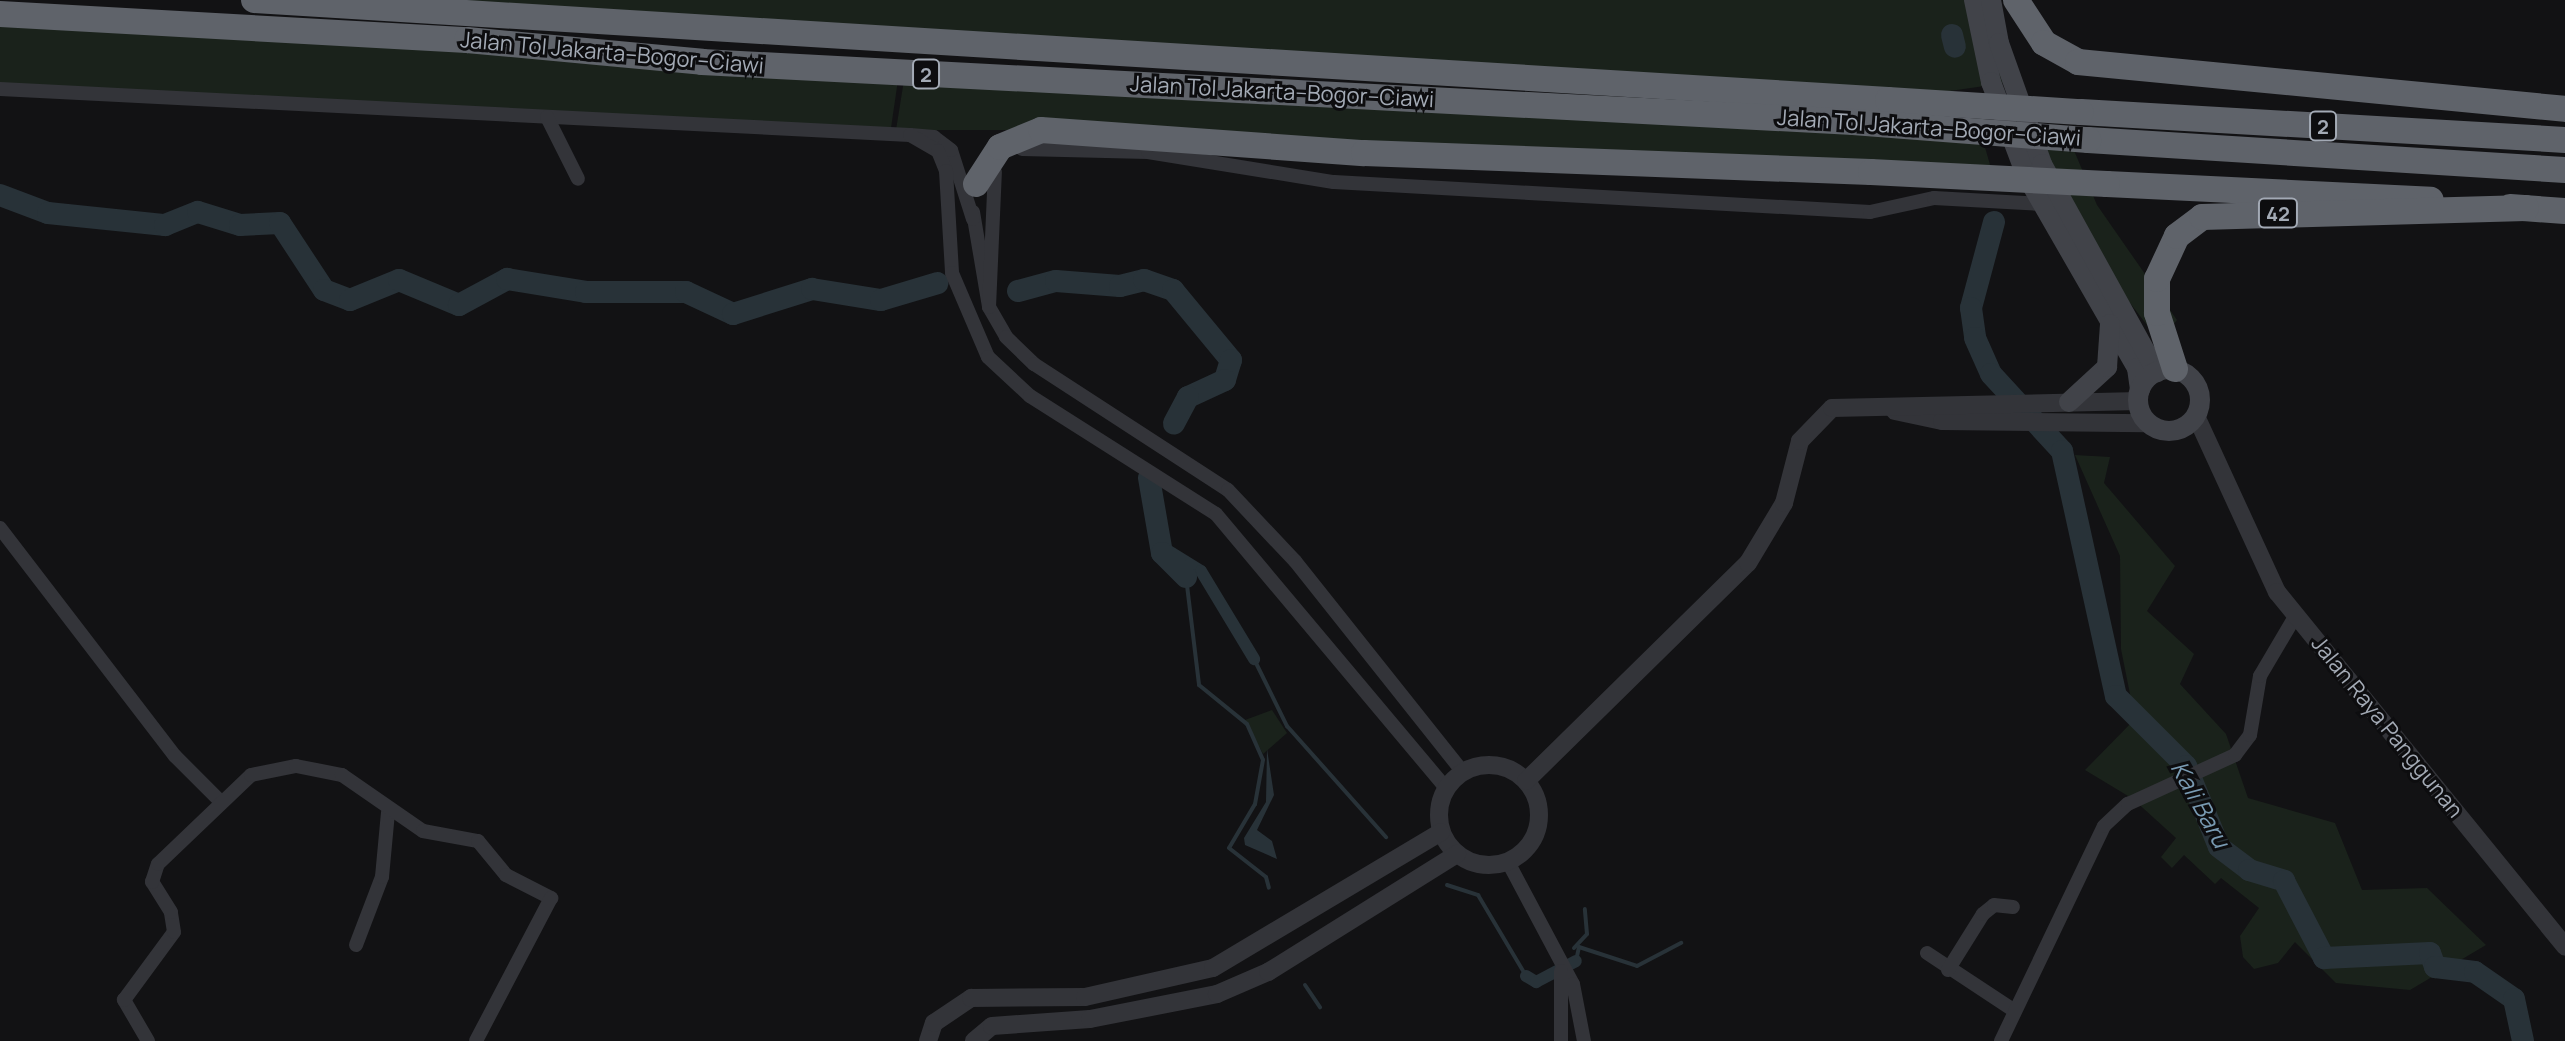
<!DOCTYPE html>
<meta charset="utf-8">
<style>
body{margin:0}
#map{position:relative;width:2565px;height:1041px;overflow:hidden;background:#121214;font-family:Manrope,sans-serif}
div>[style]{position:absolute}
.green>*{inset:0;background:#1a221b}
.water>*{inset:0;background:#283238}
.stream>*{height:4px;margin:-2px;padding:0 2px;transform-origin:2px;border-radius:2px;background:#283238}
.canal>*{height:12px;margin:-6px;padding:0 6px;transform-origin:6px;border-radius:6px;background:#283238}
.river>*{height:22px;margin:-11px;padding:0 11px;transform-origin:11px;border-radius:11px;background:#283238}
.minor>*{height:14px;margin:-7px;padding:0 7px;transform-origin:7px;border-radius:7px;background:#333439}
.tertiary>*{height:18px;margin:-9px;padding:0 9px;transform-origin:9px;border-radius:9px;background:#333439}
.tertiary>.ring{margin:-9px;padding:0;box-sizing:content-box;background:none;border:18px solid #333439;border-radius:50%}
.secondary>*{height:20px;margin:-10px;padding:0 10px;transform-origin:10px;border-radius:10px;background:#414349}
.secondary>.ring{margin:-10px;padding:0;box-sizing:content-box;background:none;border:20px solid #414349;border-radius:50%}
.motorway>*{height:26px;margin:-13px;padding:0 13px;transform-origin:13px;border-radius:13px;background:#5f636a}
.motorway-bridge>*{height:26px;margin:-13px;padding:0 13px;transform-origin:13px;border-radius:13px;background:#5f636a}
span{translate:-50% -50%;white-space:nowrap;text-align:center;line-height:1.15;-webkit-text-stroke:6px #0d0d0f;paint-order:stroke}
.shield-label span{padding:2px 6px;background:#0d0d0f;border:2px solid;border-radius:6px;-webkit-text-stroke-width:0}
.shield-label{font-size:20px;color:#a3aab5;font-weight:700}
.street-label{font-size:22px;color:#a3aab5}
.water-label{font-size:24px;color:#799ab2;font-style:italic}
</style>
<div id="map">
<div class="green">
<i style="clip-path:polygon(254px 0,1991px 0,2012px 82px,1888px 100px)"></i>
<i style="clip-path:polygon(0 14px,898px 80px,891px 128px,0 89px)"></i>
<i style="clip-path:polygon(904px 80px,1980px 130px,1993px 175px,1041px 130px,896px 130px)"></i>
<i style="clip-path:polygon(2037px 147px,2073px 148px,2097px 205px,2177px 320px,2160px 342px,2060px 212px)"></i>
<i style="clip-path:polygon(2075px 455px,2110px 457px,2104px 483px,2175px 566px,2147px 611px,2194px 654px,2180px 684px,2226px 734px,2248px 798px,2335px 823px,2362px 890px,2427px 888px,2486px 945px,2410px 990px,2336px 983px,2295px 942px,2278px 963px,2254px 969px,2243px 957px,2240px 936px,2259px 908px,2221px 878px,2215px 884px,2184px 855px,2172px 868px,2161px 857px,2176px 838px,2133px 799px,2085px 770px,2135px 719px,2121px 649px,2120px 556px)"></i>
<i style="clip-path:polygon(1272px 710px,1287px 733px,1263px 754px,1245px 720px)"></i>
</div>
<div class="water">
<i style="clip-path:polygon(1267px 749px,1274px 795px,1257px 830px,1272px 841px,1277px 859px,1245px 845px,1244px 838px,1266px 802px)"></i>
</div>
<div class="stream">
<i style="left:1186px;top:577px;width:109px;rotate:83.1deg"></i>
<i style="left:1199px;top:685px;width:62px;rotate:39.1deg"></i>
<i style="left:1247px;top:724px;width:39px;rotate:66deg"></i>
<i style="left:1263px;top:760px;width:45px;rotate:100.3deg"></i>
<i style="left:1255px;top:804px;width:51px;rotate:120.6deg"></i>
<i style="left:1229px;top:848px;width:47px;rotate:38.1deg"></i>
<i style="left:1266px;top:877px;width:11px;rotate:75deg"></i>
<i style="left:1254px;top:659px;width:75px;rotate:63.8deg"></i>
<i style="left:1287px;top:726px;width:149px;rotate:48.3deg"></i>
<i style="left:1447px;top:885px;width:33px;rotate:18deg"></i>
<i style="left:1478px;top:895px;width:94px;rotate:59.3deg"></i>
<i style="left:1574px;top:948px;width:19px;rotate:-47deg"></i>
<i style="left:1587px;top:934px;width:25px;rotate:-95deg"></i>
<i style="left:1576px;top:961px;width:14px;rotate:-78deg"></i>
<i style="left:1579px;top:947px;width:61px;rotate:18.1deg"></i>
<i style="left:1637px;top:966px;width:50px;rotate:-27.6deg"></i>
<i style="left:1305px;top:985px;width:27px;rotate:56deg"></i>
</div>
<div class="canal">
<i style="left:1159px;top:545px;width:49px;rotate:31.8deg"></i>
<i style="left:1201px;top:571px;width:103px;rotate:58.9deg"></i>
<i style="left:1526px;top:976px;width:12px;rotate:31deg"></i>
<i style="left:1536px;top:982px;width:45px;rotate:-27.7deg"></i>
</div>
<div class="river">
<i style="left:1952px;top:35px;width:12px;rotate:76deg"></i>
<i style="left:0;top:195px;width:51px;rotate:20.6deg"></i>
<i style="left:48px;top:213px;width:118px;rotate:5.9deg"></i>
<i style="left:165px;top:225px;width:35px;rotate:-22deg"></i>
<i style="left:198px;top:212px;width:44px;rotate:17.2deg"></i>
<i style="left:240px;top:225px;width:40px;rotate:-2.9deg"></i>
<i style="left:280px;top:223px;width:80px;rotate:56.7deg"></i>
<i style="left:324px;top:290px;width:28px;rotate:21deg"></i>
<i style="left:350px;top:300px;width:53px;rotate:-22.2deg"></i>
<i style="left:399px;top:280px;width:65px;rotate:22.6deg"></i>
<i style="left:459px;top:305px;width:55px;rotate:-28.4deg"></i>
<i style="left:507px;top:279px;width:80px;rotate:9.3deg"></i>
<i style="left:586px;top:292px;width:100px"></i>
<i style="left:686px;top:292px;width:52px;rotate:25.1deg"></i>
<i style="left:733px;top:314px;width:83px;rotate:-17.6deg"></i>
<i style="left:812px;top:289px;width:70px;rotate:9.1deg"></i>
<i style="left:881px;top:300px;width:59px;rotate:-16.6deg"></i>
<i style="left:1994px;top:222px;width:89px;rotate:105deg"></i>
<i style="left:1971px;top:308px;width:30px;rotate:82deg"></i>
<i style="left:1975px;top:338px;width:39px;rotate:66deg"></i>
<i style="left:1991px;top:374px;width:105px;rotate:47.3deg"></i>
<i style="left:2062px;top:451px;width:251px;rotate:77.6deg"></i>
<i style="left:2116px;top:696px;width:99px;rotate:45deg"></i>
<i style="left:2186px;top:766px;width:87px;rotate:67.8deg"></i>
<i style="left:2219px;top:847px;width:38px;rotate:37deg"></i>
<i style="left:2249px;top:870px;width:37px;rotate:17deg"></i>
<i style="left:2284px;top:881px;width:87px;rotate:62.5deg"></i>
<i style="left:2324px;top:958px;width:106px;rotate:-2.7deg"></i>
<i style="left:2430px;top:953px;width:15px;rotate:70deg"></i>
<i style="left:2435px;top:967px;width:40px;rotate:7.1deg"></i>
<i style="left:2475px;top:972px;width:47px;rotate:34.7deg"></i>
<i style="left:2514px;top:999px;width:43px;rotate:77.9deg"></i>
<i style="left:1018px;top:291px;width:39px;rotate:-15deg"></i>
<i style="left:1056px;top:281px;width:64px;rotate:4.5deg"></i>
<i style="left:1120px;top:286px;width:25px;rotate:-14deg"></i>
<i style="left:1144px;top:280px;width:31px;rotate:19deg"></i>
<i style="left:1173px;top:290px;width:91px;rotate:50.4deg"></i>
<i style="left:1231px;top:360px;width:21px;rotate:107deg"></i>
<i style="left:1225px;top:380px;width:41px;rotate:155.3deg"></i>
<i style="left:1188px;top:397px;width:30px;rotate:118deg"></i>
<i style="left:1149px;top:478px;width:76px;rotate:80.2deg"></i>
<i style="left:1162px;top:553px;width:34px;rotate:45deg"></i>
</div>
<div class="minor">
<i style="left:0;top:89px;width:911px;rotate:2.89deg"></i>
<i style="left:547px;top:117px;width:69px;rotate:63.4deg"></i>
<i style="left:1022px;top:149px;width:126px;rotate:1.4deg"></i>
<i style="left:1148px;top:152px;width:188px;rotate:9.2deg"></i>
<i style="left:1334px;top:182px;width:537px;rotate:3.2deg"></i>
<i style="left:1870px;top:212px;width:66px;rotate:-12.3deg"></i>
<i style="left:1934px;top:198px;width:106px;rotate:3.2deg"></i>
<i style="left:973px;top:212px;width:96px;rotate:80.4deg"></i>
<i style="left:989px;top:307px;width:34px;rotate:60deg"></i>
<i style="left:1006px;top:337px;width:39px;rotate:44deg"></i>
<i style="left:1034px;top:364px;width:231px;rotate:33deg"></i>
<i style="left:1228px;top:490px;width:98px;rotate:46.7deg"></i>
<i style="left:1295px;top:561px;width:270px;rotate:51.5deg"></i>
<i style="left:973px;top:219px;width:72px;rotate:-107.7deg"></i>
<i style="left:951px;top:150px;width:21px;rotate:-143deg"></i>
<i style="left:934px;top:137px;width:24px;rotate:-175deg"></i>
<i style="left:910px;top:135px;width:32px;rotate:30deg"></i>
<i style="left:938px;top:151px;width:22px;rotate:68deg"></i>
<i style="left:946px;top:171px;width:102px;rotate:86.6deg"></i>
<i style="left:952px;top:273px;width:91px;rotate:66.8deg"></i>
<i style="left:988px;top:357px;width:57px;rotate:42.9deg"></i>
<i style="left:1030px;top:396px;width:220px;rotate:32.4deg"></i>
<i style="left:1216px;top:514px;width:358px;rotate:50deg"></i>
<i style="left:989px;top:307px;width:135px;rotate:-87.5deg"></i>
<i style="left:0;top:528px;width:287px;rotate:52.5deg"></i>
<i style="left:175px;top:756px;width:61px;rotate:45deg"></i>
<i style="left:1508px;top:862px;width:138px;rotate:62deg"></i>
<i style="left:1573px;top:984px;width:58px;rotate:79.1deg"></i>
<i style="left:356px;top:945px;width:73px;rotate:-69.1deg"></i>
<i style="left:382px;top:877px;width:65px;rotate:-84.7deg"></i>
<i style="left:1927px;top:953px;width:105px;rotate:33.4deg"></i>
<i style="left:1948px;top:970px;width:66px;rotate:-58deg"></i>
<i style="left:1983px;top:914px;width:14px;rotate:-39deg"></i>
<i style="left:1994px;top:905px;width:19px;rotate:6deg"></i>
<i style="left:1561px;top:971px;width:70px;rotate:90deg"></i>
<i style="left:148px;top:1041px;width:48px;rotate:-120.3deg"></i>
<i style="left:124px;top:1000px;width:84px;rotate:-53.7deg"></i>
<i style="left:174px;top:932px;width:20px;rotate:-99deg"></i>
<i style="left:171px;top:912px;width:36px;rotate:-122deg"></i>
<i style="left:152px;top:882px;width:19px;rotate:-72deg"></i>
<i style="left:158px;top:864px;width:129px;rotate:-43.7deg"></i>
<i style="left:251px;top:775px;width:46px;rotate:-11.3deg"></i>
<i style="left:296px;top:766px;width:47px;rotate:11.1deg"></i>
<i style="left:342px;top:775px;width:98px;rotate:34.7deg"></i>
<i style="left:423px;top:831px;width:56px;rotate:10.3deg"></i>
<i style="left:478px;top:841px;width:44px;rotate:50.5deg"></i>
<i style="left:506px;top:875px;width:51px;rotate:27.1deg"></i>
<i style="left:551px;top:898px;width:161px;rotate:117.7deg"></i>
<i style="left:2001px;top:1041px;width:238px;rotate:-64.4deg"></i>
<i style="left:2104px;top:826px;width:33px;rotate:-43deg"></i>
<i style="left:2128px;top:804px;width:118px;rotate:-24.6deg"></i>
<i style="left:2235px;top:755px;width:25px;rotate:-53deg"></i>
<i style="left:2250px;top:735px;width:60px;rotate:-80.4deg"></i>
<i style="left:2260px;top:676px;width:71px;rotate:-59.5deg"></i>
</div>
<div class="tertiary">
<i style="left:1895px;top:411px;width:48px;rotate:12deg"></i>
<i style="left:1942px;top:421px;width:204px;rotate:0.6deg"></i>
<i style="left:2196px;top:416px;width:194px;rotate:65.3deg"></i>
<i style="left:2277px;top:592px;width:457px;rotate:50.9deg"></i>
<i class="ring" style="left:1439px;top:765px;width:82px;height:82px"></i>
<i style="left:1526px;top:781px;width:311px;rotate:-44.5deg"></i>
<i style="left:1748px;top:563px;width:70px;rotate:-59deg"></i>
<i style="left:1784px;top:503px;width:64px;rotate:-75.5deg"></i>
<i style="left:1800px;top:441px;width:46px;rotate:-45.9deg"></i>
<i style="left:1832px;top:408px;width:307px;rotate:-1.3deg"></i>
<i style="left:928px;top:1041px;width:19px;rotate:-72deg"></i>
<i style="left:934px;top:1023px;width:45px;rotate:-34deg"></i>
<i style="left:971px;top:998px;width:114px;rotate:-0.5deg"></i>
<i style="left:1085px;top:997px;width:131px;rotate:-12.8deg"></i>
<i style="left:1213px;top:968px;width:265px;rotate:-30.8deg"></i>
<i style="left:974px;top:1041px;width:23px;rotate:-40deg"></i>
<i style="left:992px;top:1026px;width:98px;rotate:-4.1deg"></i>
<i style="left:1090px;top:1019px;width:129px;rotate:-11.1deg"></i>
<i style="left:1217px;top:994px;width:56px;rotate:-23.3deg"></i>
<i style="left:1268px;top:972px;width:223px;rotate:-32deg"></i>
</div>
<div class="secondary">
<i style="left:1974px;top:0;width:84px;rotate:78.3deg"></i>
<i style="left:1991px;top:82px;width:99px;rotate:69.4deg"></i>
<i style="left:2026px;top:175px;width:223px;rotate:60.1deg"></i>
<i style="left:2137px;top:368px;width:22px;rotate:82deg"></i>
<i style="left:1991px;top:0;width:44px;rotate:79.5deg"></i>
<i style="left:1999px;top:43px;width:128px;rotate:70.4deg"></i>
<i style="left:2042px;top:164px;width:238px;rotate:61.1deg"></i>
<i class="ring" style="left:2138px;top:369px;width:42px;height:42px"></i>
<i style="left:2069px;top:402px;width:52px;rotate:-42.6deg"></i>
<i style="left:2107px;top:367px;width:43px;rotate:-86deg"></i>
</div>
<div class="motorway">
<i style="left:254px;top:0;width:1637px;rotate:3.5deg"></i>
<i style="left:2016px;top:0;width:51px;rotate:56.9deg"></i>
<i style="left:2044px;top:43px;width:39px;rotate:29deg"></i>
<i style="left:2078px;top:62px;width:489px;rotate:5.5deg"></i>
<i style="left:0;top:14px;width:468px;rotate:3.2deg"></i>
<i style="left:467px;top:40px;width:236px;rotate:5.3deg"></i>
<i style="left:702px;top:62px;width:1153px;rotate:2.98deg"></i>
<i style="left:2081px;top:112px;width:485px;rotate:3.3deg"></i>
<i style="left:2088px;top:140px;width:478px;rotate:3.6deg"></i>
<i style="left:976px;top:184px;width:44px;rotate:-57deg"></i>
<i style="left:1000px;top:147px;width:44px;rotate:-22.5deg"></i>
<i style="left:1041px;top:130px;width:324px;rotate:4.1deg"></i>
<i style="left:1364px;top:153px;width:507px;rotate:2.15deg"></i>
<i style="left:2107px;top:184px;width:324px;rotate:2.8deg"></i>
<i style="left:2510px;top:207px;width:55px;rotate:4.2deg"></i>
<i style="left:2175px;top:369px;width:59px;rotate:-107.8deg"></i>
<i style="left:2157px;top:313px;width:34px;rotate:-90deg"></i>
<i style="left:2157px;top:279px;width:47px;rotate:-65.1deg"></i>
<i style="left:2177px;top:236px;width:31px;rotate:-37deg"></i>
<i style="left:2202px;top:217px;width:324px;rotate:-1.6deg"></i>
</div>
<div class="motorway-bridge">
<i style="left:1888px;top:100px;width:193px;rotate:3.6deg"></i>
<i style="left:1853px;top:122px;width:236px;rotate:4.4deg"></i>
<i style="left:1871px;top:172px;width:236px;rotate:2.9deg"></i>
</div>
<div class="shield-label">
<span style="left:926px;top:74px">2</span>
<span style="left:2323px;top:126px">2</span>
<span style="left:2278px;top:213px">42</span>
</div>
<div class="street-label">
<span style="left:612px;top:53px;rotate:5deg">Jalan Tol Jakarta–Bogor–Ciawi</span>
<span style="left:1282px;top:92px;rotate:3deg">Jalan Tol Jakarta–Bogor–Ciawi</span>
<span style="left:1929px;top:128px;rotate:4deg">Jalan Tol Jakarta–Bogor–Ciawi</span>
<span style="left:2387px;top:727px;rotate:51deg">Jalan Raya Panggunan</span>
</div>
<div class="water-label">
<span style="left:2201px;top:804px;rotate:61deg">Kali Baru</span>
</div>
</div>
